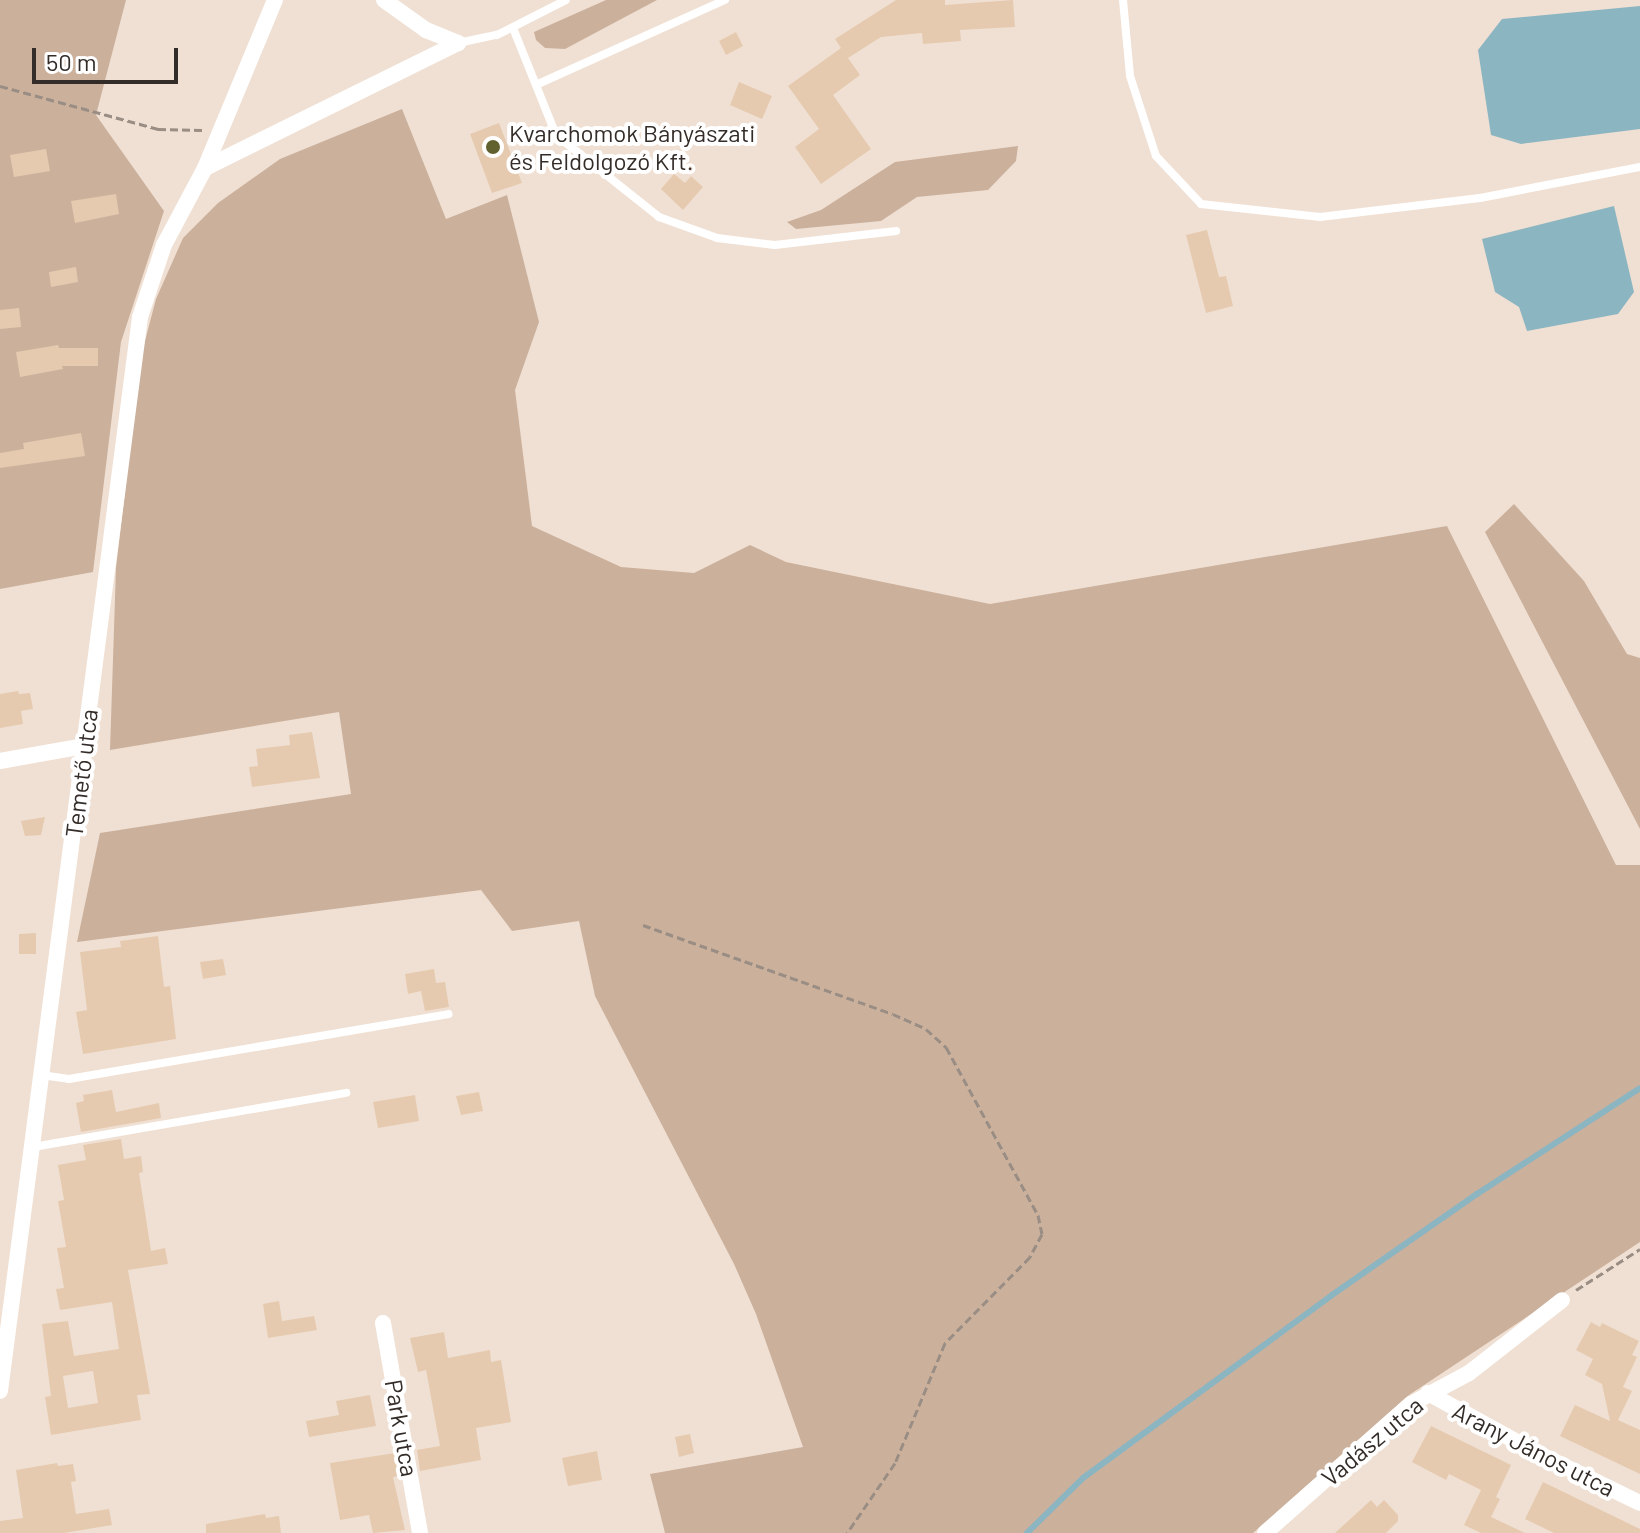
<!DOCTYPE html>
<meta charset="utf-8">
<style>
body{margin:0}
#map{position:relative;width:1640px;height:1533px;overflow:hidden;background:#f0e0d3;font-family:Barlow,sans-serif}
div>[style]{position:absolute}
.green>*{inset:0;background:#cbb09c}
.water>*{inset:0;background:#8cb5c2}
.stream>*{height:6px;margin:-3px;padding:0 3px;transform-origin:3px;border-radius:3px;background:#8cb5c2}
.building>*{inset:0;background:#e5caaf}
.path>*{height:3px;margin-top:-1.5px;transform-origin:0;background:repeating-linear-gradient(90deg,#998d84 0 8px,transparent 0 12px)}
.lane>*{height:8px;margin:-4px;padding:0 4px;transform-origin:4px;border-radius:4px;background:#fff}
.street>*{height:16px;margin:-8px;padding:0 8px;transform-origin:8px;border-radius:8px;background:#fff}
.dots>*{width:22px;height:22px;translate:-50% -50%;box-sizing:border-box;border:4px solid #fff;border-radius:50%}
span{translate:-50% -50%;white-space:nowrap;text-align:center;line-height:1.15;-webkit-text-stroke:8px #fff;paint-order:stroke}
.poi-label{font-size:24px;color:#332c28}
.left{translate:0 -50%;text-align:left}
.street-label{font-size:24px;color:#332c28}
.scale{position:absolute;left:32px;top:48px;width:146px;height:36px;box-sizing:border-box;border:4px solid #332c28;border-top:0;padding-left:10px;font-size:24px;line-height:28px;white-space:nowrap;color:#332c28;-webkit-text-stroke:6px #fff;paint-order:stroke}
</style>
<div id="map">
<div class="green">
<i style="clip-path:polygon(0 0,126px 0,96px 115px,164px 211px,121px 342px,93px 572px,0 589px)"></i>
<i style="clip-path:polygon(606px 0,657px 0,565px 49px,545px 48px,536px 40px,534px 32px)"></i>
<i style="clip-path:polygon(402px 109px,446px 219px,507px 195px,539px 322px,515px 390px,532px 526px,621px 567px,694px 573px,750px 545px,786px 562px,990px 604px,1447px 526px,1616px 865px,1640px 865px,1640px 1242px,1409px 1395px,1253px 1533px,665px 1533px,650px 1474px,803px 1447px,756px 1314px,734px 1264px,595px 996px,579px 921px,512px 931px,481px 890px,77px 942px,100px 833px,351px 794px,339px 712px,110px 750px,116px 568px,141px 356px,156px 299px,183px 238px,218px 203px,280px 159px)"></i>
<i style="clip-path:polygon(1018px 146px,1016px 161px,988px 190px,917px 197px,881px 221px,796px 229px,787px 222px,821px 210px,895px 162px)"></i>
<i style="clip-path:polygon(1514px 504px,1584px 581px,1627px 654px,1640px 658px,1640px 829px,1485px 532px)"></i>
</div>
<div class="water">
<i style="clip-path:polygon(1640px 6px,1640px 129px,1521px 144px,1491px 135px,1478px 50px,1502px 19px)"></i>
<i style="clip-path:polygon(1614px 206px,1634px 292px,1618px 314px,1527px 331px,1519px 307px,1495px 292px,1482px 239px)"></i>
</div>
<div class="stream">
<i style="left:1027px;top:1533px;width:78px;rotate:-44.5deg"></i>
<i style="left:1083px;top:1478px;width:309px;rotate:-36.3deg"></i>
<i style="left:1332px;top:1295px;width:177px;rotate:-34.9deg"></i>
<i style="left:1477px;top:1194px;width:194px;rotate:-33deg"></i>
</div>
<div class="building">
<i style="clip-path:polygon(896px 0,945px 0,945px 5px,1013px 0,1015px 27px,960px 30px,961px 41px,923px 44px,922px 33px,881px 37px,848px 58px,860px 75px,833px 95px,871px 149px,821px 184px,795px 147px,819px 129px,788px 86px,841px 48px,835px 39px)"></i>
<i style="clip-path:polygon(736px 32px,743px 46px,726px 55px,719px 41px)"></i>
<i style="clip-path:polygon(739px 82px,772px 96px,762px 119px,730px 105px)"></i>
<i style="clip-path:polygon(499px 123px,522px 183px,492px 193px,470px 134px)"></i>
<i style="clip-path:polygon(46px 149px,50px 171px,14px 177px,10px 155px)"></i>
<i style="clip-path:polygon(674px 174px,685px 183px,691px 176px,703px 187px,683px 210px,661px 189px)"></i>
<i style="clip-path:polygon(116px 194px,119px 214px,75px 223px,71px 201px)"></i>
<i style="clip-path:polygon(1207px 230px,1219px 277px,1226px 276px,1233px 306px,1206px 313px,1186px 235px)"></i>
<i style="clip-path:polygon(76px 267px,78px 282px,51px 287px,49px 272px)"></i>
<i style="clip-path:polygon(19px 308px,21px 327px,0 329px,0 310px)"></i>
<i style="clip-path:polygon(58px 345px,59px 348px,98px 348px,98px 366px,62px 366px,63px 369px,20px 377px,16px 352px)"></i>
<i style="clip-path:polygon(81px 433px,85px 456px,0 468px,0 453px,24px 449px,23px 443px)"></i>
<i style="clip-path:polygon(18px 691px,19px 694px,30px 693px,33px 709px,21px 711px,23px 724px,0 728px,0 694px)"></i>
<i style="clip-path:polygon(312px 732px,320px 778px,252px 787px,249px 767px,258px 766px,256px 749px,290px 745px,289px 735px)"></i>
<i style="clip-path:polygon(45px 817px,41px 835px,25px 836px,21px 821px)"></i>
<i style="clip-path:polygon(36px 933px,36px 954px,19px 954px,19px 934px)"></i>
<i style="clip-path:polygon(158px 936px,164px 987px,170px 986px,176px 1039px,83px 1054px,76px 1012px,87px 1010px,80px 952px,121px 947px,120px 941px)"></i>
<i style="clip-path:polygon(223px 959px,226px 975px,203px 979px,200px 962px)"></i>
<i style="clip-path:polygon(434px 969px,436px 983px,445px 982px,449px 1007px,425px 1011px,421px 991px,408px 994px,405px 974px)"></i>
<i style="clip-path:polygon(112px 1090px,116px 1112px,159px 1103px,161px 1118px,81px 1132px,76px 1103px,84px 1101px,83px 1095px)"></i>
<i style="clip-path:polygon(479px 1092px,483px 1111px,461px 1115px,456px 1096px)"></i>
<i style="clip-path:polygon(415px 1095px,419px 1121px,378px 1128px,373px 1102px)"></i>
<i style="clip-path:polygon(evenodd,121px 1139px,124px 1159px,141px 1156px,143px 1172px,139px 1173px,151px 1251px,165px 1248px,168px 1264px,128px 1270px,150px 1394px,137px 1395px,141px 1420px,51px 1435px,45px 1397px,51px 1396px,42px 1324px,68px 1321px,74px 1356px,119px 1349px,112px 1302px,60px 1310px,56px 1289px,64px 1288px,57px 1248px,66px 1247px,58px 1201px,64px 1200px,58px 1165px,86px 1160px,83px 1145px,121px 1139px,93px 1371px,98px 1403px,68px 1408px,63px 1376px,93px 1371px)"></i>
<i style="clip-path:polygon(279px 1301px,282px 1321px,314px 1316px,317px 1330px,268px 1338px,263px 1304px)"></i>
<i style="clip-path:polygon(1591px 1322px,1600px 1327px,1602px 1323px,1639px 1341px,1632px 1355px,1637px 1357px,1623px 1387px,1632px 1391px,1618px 1420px,1640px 1430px,1640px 1474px,1560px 1436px,1575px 1405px,1610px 1421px,1602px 1384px,1585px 1375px,1593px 1359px,1576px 1350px)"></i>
<i style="clip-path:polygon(444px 1332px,448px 1358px,490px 1350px,491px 1362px,501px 1360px,511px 1422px,476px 1428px,481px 1460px,420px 1471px,417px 1450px,440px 1446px,426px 1370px,418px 1372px,410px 1338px)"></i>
<i style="clip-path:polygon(370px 1395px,376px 1426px,309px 1437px,306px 1421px,339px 1415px,336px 1401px)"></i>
<i style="clip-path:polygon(1431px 1426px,1511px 1465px,1496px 1497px,1500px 1499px,1491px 1517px,1525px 1533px,1481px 1533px,1464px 1525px,1481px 1490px,1449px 1474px,1446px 1480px,1412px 1462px)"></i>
<i style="clip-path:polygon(690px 1434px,694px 1453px,679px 1457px,675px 1437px)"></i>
<i style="clip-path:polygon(597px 1451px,602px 1480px,568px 1486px,562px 1458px)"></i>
<i style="clip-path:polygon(395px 1453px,399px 1476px,393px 1477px,405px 1530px,373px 1533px,369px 1515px,340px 1520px,330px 1463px)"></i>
<i style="clip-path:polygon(57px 1463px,58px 1466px,73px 1464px,76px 1481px,71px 1482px,76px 1514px,109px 1509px,112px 1525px,64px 1533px,0 1533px,0 1521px,23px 1518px,16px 1470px)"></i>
<i style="clip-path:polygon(1543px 1482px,1640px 1529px,1640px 1533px,1554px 1533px,1525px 1519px)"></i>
<i style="clip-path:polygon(1371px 1500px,1377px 1507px,1384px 1500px,1398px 1515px,1398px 1521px,1386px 1533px,1335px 1533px)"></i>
<i style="clip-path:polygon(265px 1514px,266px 1518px,279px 1516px,281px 1533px,206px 1533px,206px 1524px)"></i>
</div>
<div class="path">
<i style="left:0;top:86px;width:164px;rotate:15.2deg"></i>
<i style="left:158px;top:129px;width:44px;rotate:1.3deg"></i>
<i style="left:643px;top:925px;width:265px;rotate:19.6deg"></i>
<i style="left:893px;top:1014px;width:36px;rotate:24deg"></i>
<i style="left:926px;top:1029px;width:27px;rotate:42deg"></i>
<i style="left:946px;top:1047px;width:192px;rotate:61.3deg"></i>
<i style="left:1038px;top:1215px;width:19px;rotate:78deg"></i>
<i style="left:1042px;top:1234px;width:26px;rotate:118deg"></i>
<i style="left:1030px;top:1257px;width:121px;rotate:134.7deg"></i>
<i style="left:945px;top:1343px;width:130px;rotate:112.6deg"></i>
<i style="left:895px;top:1463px;width:85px;rotate:124.4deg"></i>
<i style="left:1576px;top:1290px;width:76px;rotate:-32.6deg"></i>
</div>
<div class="lane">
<i style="left:1123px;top:0;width:76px;rotate:84.7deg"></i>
<i style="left:1130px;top:76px;width:84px;rotate:72deg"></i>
<i style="left:1156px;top:156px;width:66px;rotate:46.8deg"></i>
<i style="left:1201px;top:204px;width:120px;rotate:6.2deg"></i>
<i style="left:1320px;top:217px;width:161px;rotate:-6.8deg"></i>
<i style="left:1480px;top:198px;width:163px;rotate:-11deg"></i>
<i style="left:513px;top:28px;width:115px;rotate:68.1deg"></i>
<i style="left:556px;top:135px;width:132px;rotate:38.5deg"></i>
<i style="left:659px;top:217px;width:62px;rotate:19.9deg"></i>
<i style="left:717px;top:238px;width:58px;rotate:6.9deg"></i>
<i style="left:775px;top:245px;width:122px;rotate:-6.6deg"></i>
<i style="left:458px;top:43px;width:40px;rotate:-12deg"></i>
<i style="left:497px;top:35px;width:77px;rotate:-26.9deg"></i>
<i style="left:538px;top:84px;width:205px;rotate:-24.2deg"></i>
<i style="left:41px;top:1075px;width:28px;rotate:8deg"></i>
<i style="left:69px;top:1079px;width:385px;rotate:-9.7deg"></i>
<i style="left:33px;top:1147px;width:318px;rotate:-9.8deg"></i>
</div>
<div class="street">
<i style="left:384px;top:0;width:52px;rotate:35.5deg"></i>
<i style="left:426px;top:30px;width:35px;rotate:22deg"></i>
<i style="left:205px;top:168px;width:282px;rotate:-26.3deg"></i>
<i style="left:0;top:761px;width:85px;rotate:-10.1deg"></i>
<i style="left:383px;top:1323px;width:213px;rotate:80deg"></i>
<i style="left:0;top:1391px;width:1083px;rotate:-82.57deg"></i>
<i style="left:140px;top:317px;width:76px;rotate:-71.6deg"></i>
<i style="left:164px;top:245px;width:87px;rotate:-62deg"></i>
<i style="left:205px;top:168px;width:182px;rotate:-67.4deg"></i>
<i style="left:1428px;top:1393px;width:127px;rotate:28.8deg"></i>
<i style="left:1539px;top:1454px;width:112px;rotate:25.9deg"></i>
<i style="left:1265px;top:1533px;width:195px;rotate:-41.5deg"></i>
<i style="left:1411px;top:1404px;width:66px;rotate:-28.1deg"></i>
<i style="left:1469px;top:1373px;width:118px;rotate:-38.1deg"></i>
</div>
<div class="dots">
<i style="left:493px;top:147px;background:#61612f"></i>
</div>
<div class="poi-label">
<span class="left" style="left:509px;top:147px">Kvarchomok Bányászati<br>és Feldolgozó Kft.</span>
</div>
<div class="street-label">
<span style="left:81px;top:773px;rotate:-83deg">Temető utca</span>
<span style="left:402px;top:1428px;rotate:80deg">Park utca</span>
<span style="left:1372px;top:1441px;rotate:-40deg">Vadász utca</span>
<span style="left:1534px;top:1449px;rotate:27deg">Arany János utca</span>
</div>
<div class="scale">50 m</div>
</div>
